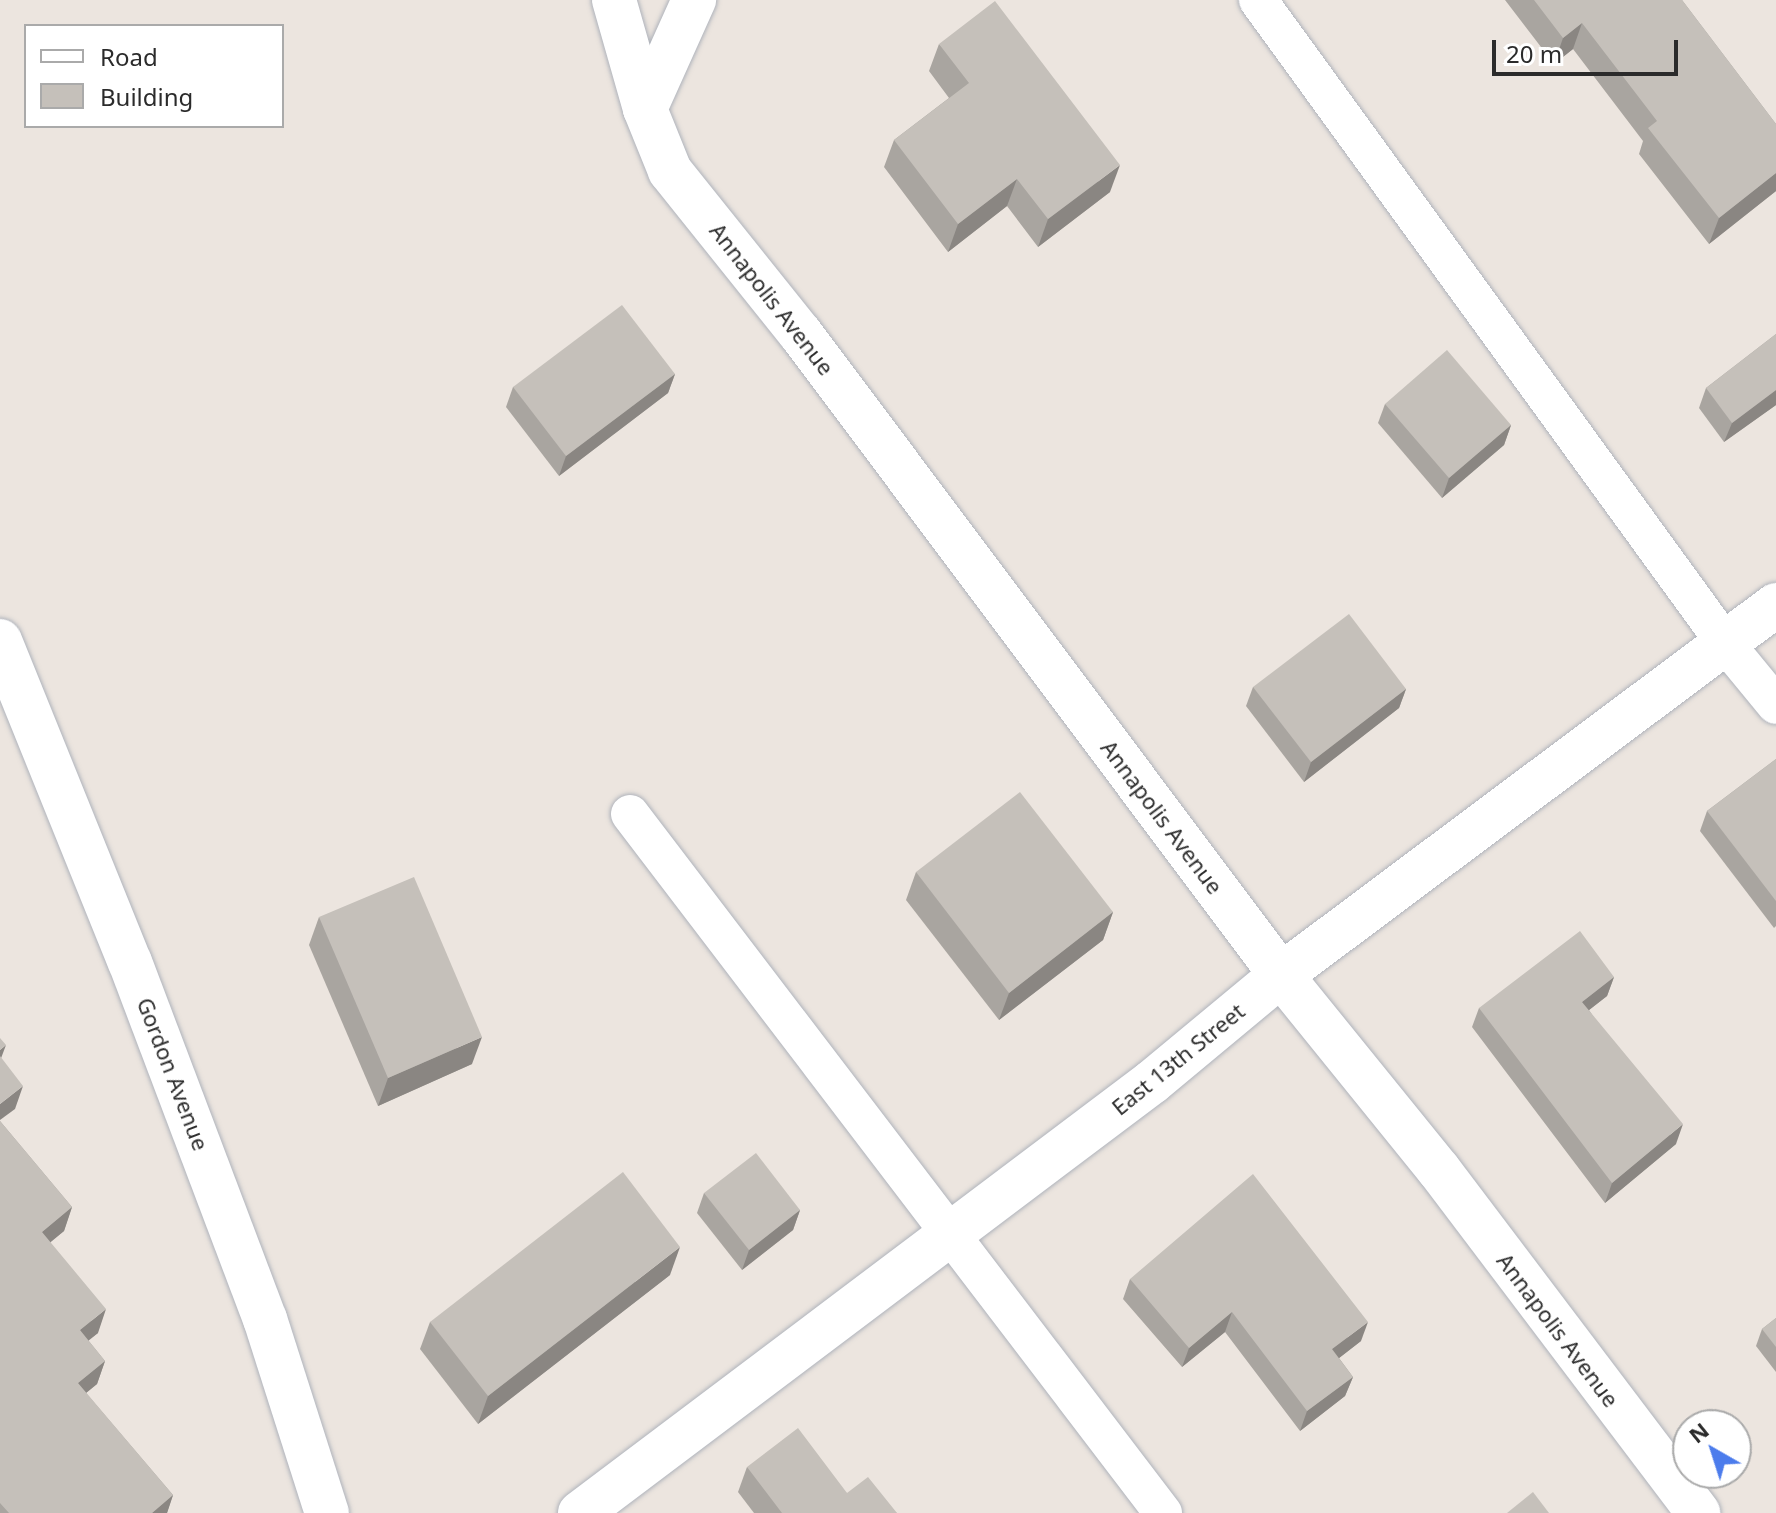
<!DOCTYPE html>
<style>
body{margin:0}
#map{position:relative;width:1776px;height:1513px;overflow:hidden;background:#ece5df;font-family:"Noto Sans",sans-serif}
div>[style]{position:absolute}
.roads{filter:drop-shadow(0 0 2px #afb3bb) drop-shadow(0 0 2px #afb3bb)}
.service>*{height:38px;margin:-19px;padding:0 19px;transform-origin:19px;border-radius:19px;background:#fff}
.minor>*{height:44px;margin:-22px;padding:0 22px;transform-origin:22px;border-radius:22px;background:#fff}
.tertiary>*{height:44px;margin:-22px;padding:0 22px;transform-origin:22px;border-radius:22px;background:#fff}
.wall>*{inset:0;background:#a9a5a0}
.shaded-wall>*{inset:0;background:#8a8682}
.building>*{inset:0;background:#c5c0ba}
span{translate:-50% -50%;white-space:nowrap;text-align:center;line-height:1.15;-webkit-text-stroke:7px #fff;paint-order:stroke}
.street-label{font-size:22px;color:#2b2b2b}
.legend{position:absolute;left:24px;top:24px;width:260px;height:104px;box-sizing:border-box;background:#fff;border:2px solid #aaa;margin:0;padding:10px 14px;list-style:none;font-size:24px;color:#2b2b2b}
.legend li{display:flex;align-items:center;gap:16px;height:40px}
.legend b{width:40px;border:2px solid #aaa}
.north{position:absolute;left:1672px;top:1409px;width:80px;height:80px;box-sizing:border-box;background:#fff;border:2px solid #aaa;border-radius:50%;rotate:321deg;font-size:22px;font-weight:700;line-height:32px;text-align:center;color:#2b2b2b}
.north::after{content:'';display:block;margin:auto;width:28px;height:36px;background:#4c7cec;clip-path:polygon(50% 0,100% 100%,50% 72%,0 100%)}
.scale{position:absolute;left:1492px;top:40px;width:186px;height:36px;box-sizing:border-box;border:4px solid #2b2b2b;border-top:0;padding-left:10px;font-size:24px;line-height:28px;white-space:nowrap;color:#2b2b2b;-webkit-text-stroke:6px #fff;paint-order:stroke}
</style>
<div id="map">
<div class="roads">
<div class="service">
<i style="left:1258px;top:0;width:795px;rotate:54.01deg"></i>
<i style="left:1725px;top:643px;width:80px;rotate:50.6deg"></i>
<i style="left:630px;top:814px;width:879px;rotate:52.67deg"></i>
</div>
<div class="minor">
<i style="left:614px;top:0;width:113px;rotate:74.1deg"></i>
<i style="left:645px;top:109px;width:67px;rotate:68deg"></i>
<i style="left:670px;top:171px;width:208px;rotate:51.3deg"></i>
<i style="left:800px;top:333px;width:802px;rotate:53.16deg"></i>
<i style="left:1281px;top:975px;width:251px;rotate:51deg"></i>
<i style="left:1439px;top:1170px;width:430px;rotate:52.9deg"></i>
<i style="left:645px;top:109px;width:120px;rotate:-65.8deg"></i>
<i style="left:580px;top:1513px;width:716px;rotate:-37deg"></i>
<i style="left:1152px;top:1082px;width:168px;rotate:-39.7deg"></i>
<i style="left:1281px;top:975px;width:618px;rotate:-36.78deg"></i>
</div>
<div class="tertiary">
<i style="left:0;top:641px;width:346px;rotate:68deg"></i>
<i style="left:130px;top:962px;width:382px;rotate:69.3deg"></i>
<i style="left:265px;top:1319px;width:204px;rotate:72.3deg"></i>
</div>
</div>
<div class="wall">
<i style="clip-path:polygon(1505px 0,1682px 0,1776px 124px,1776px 191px,1709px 244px,1639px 154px,1643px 141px,1573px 49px,1554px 64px)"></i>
<i style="clip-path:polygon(939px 44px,1110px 192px,1038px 247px,1007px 206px,948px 252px,884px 167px,894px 140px,949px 98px,929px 71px)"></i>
<i style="clip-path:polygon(1776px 334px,1776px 405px,1724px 442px,1699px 408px,1706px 388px)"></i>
<i style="clip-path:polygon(675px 374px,668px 393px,559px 476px,506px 407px,513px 387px)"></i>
<i style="clip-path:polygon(1385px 404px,1511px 425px,1504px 445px,1442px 498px,1378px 423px)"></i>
<i style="clip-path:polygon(1253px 687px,1406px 689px,1399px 708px,1304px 782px,1246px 706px)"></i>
<i style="clip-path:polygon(1776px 759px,1776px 926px,1774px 928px,1700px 831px,1707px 811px)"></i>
<i style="clip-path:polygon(916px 872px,1113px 912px,1103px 940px,999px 1020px,906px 900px)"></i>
<i style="clip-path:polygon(319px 917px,472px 1064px,378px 1106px,309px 945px)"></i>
<i style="clip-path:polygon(1614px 977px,1607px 996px,1589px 1010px,1676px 1144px,1605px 1203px,1472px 1027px,1479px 1008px)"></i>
<i style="clip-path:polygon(0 1121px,72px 1207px,64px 1231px,50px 1242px,98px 1333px,88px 1340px,105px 1361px,97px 1384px,86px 1393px,173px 1495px,167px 1513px,0 1513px)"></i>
<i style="clip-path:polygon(704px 1193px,800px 1210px,793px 1230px,742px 1270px,697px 1213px)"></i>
<i style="clip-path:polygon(670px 1275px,478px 1424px,420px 1349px,430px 1322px)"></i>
<i style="clip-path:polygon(1130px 1279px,1361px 1341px,1339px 1358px,1353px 1377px,1345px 1396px,1300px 1431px,1225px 1332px,1182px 1367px,1123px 1299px)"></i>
<i style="clip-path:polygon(1776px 1318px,1776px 1372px,1756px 1346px,1762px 1329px)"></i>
<i style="clip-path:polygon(747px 1467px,847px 1493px,897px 1513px,754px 1513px,738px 1492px)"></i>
</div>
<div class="shaded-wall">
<i style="clip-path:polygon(1582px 23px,1573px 49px,1554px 64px,1563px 38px)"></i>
<i style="clip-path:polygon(1120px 165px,1110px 192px,1038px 247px,1048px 219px)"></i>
<i style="clip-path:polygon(1776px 173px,1776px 191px,1709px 244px,1719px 218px)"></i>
<i style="clip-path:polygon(1017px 179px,1007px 206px,948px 252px,958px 224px)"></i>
<i style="clip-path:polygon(675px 374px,668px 393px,559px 476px,566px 456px)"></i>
<i style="clip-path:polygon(1776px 390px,1776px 405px,1724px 442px,1732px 423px)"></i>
<i style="clip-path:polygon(1511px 425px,1504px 445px,1442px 498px,1449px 478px)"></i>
<i style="clip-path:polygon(1406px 689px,1399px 708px,1304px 782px,1311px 762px)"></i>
<i style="clip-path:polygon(1113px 912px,1103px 940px,999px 1020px,1009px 993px)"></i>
<i style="clip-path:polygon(1614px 977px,1607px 996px,1575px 1021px,1582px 1002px)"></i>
<i style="clip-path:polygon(482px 1037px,472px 1064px,378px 1106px,388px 1078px)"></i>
<i style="clip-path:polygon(6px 1045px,0 1061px,0 1050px)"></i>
<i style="clip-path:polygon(23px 1086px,15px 1109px,0 1120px,0 1104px)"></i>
<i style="clip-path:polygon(1683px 1124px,1676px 1144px,1605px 1203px,1612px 1183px)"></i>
<i style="clip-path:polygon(72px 1207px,64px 1231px,34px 1256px,42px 1232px)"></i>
<i style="clip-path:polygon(800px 1210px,793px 1230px,742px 1270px,749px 1250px)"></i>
<i style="clip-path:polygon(680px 1247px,670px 1275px,478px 1424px,488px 1396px)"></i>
<i style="clip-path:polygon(106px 1309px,98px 1333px,72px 1354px,80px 1330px)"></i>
<i style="clip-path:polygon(1232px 1312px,1225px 1332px,1182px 1367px,1189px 1348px)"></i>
<i style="clip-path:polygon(1368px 1322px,1361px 1341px,1325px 1369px,1332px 1349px)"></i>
<i style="clip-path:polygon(105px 1361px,97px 1384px,70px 1406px,78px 1383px)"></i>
<i style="clip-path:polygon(1353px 1377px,1345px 1396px,1300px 1431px,1307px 1411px)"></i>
<i style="clip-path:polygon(173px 1495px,167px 1513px,152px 1513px)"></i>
</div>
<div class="building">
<i style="clip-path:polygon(1534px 0,1682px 0,1776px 124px,1776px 173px,1719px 218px,1648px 128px,1657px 121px,1582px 23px,1563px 38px)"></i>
<i style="clip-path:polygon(995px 1px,1120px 165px,1048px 219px,1017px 179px,958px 224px,894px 140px,969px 83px,939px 44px)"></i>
<i style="clip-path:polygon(622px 305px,675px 374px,566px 456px,513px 387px)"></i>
<i style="clip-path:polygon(1776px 334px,1776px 390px,1732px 423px,1706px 388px)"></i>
<i style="clip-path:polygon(1447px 350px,1511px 425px,1449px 478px,1385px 404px)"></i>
<i style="clip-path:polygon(1349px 614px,1406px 689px,1311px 762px,1253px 687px)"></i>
<i style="clip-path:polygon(1776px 759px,1776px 901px,1707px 811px)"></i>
<i style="clip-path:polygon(1020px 792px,1113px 912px,1009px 993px,916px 872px)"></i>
<i style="clip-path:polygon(414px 877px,482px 1037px,388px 1078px,319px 917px)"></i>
<i style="clip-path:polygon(1580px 931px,1614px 977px,1582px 1002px,1683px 1124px,1612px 1183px,1479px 1008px)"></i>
<i style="clip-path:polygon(0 1038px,6px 1045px,0 1050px)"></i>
<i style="clip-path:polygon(0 1056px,23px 1086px,0 1104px)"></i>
<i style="clip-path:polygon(0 1121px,72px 1207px,42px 1232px,106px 1309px,80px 1330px,105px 1361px,78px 1383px,173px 1495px,152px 1513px,9px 1513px,0 1503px)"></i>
<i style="clip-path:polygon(756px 1153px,800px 1210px,749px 1250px,704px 1193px)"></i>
<i style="clip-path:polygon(623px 1172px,680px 1247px,488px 1396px,430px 1322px)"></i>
<i style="clip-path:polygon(1253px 1174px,1368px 1322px,1332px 1349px,1353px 1377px,1307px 1411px,1232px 1312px,1189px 1348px,1130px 1279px)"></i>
<i style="clip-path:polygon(1776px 1318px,1776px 1347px,1762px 1329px)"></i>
<i style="clip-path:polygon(798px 1428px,847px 1493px,868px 1477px,897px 1513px,782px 1513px,747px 1467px)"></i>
<i style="clip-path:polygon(1533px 1492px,1549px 1513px,1507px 1513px)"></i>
</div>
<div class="street-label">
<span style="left:772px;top:299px;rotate:52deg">Annapolis Avenue</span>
<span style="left:1162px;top:817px;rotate:53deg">Annapolis Avenue</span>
<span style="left:1178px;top:1059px;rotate:-39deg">East 13th Street</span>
<span style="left:173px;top:1074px;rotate:69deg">Gordon Avenue</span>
<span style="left:1558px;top:1330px;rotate:53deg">Annapolis Avenue</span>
</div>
<ul class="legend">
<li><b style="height:10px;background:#fff"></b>Road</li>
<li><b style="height:22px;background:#c5c0ba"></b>Building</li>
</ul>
<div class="north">N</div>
<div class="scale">20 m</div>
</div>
